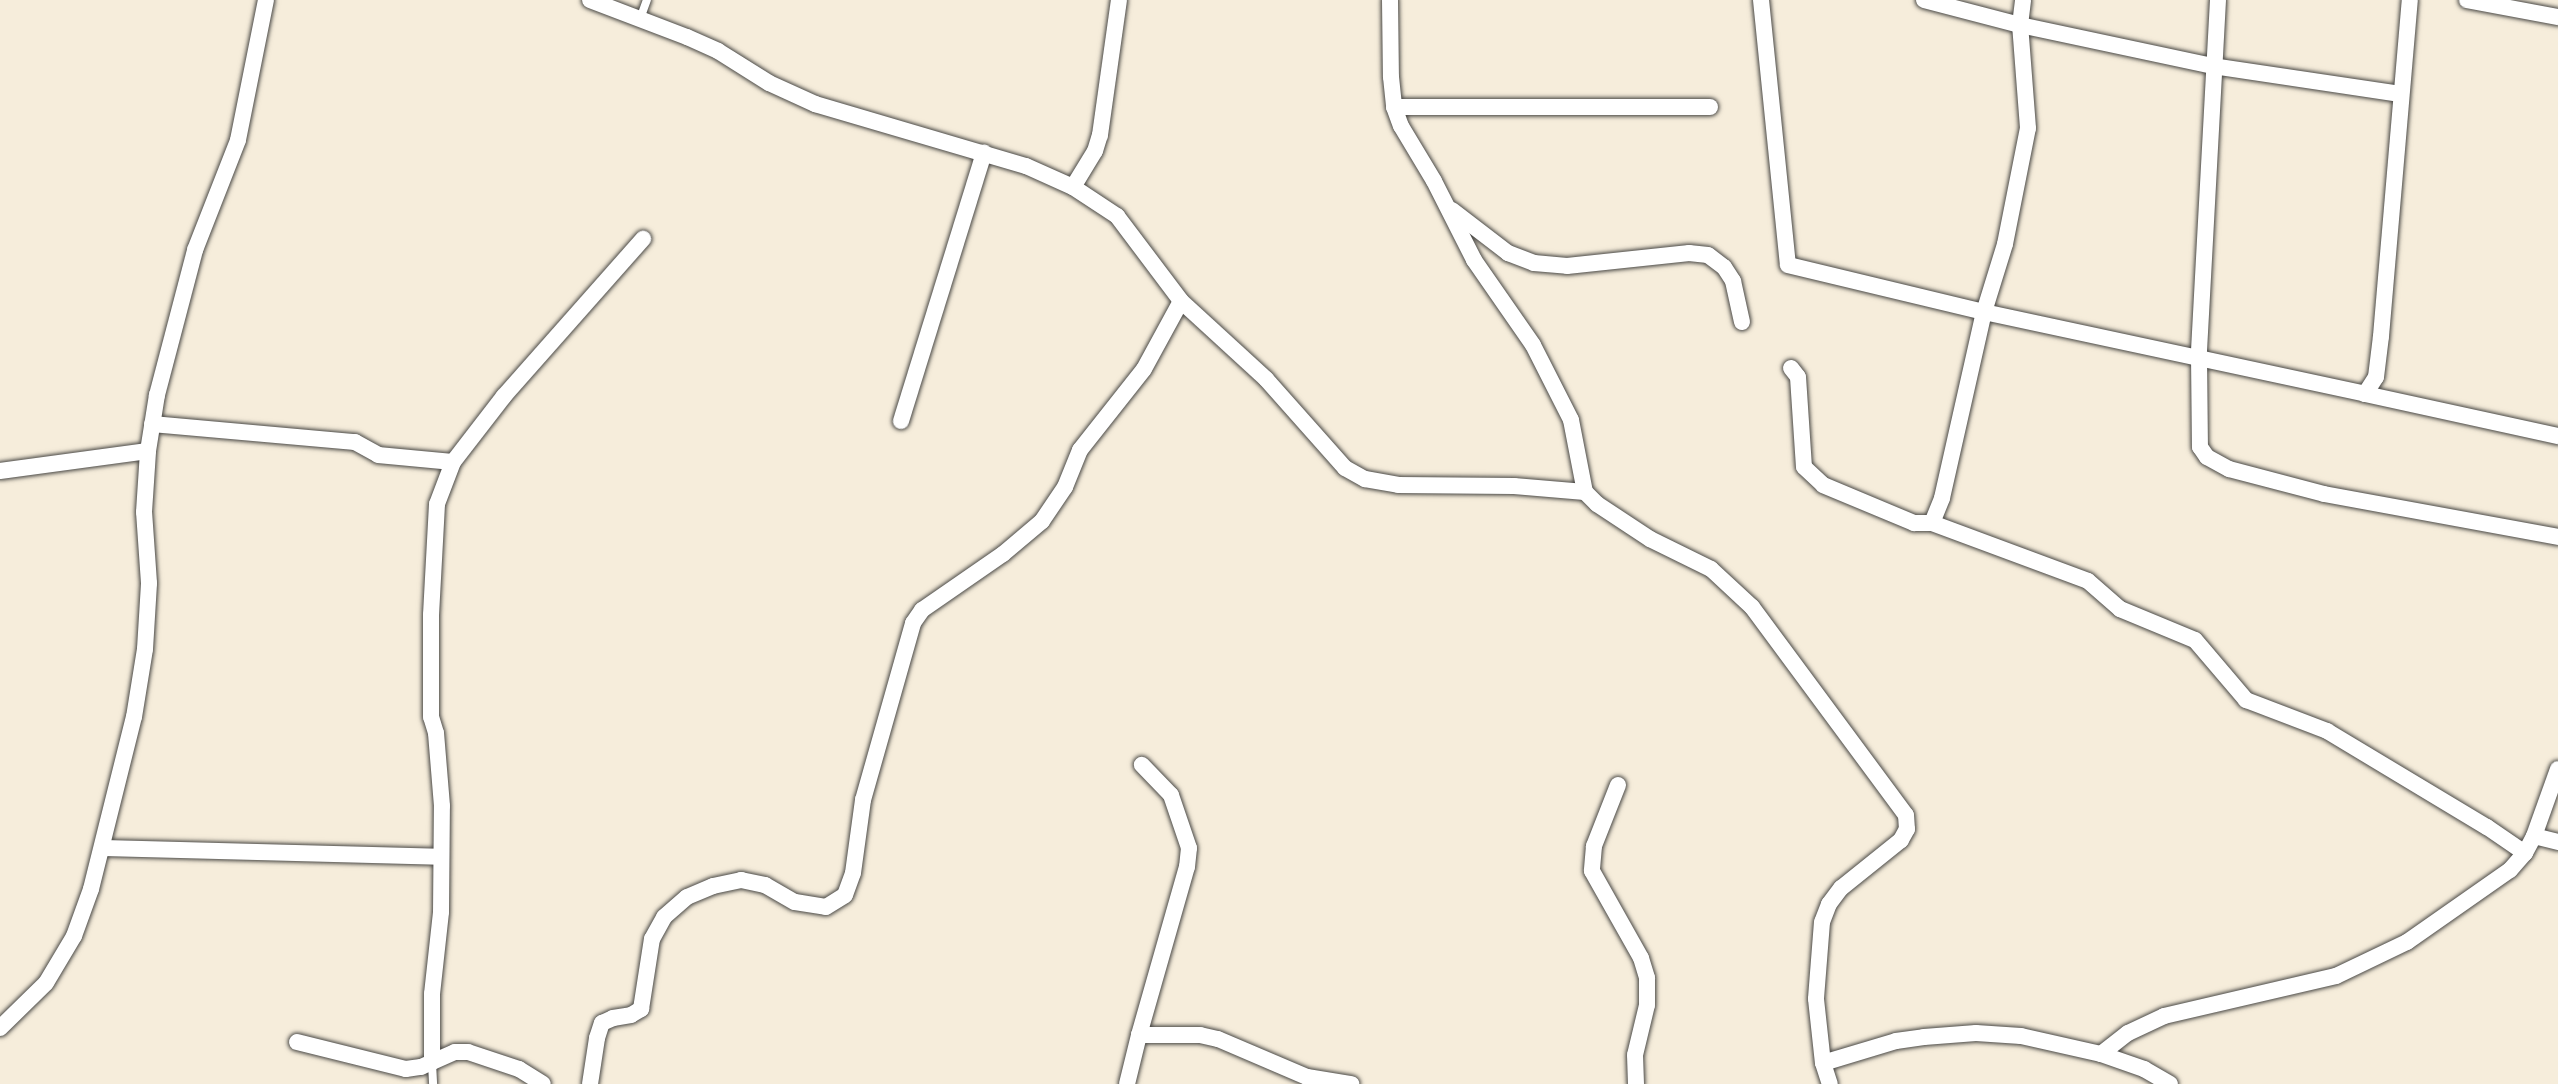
<!DOCTYPE html>
<style>
body{margin:0}
#map{position:relative;width:2558px;height:1084px;overflow:hidden;background:#f6eddb;font-family:Itim,sans-serif}
div>[style]{position:absolute}
.roads{filter:drop-shadow(0 0 2px #494845) drop-shadow(0 0 2px #494845)}
.lane>*{height:8px;margin:-4px;padding:0 4px;transform-origin:4px;border-radius:4px;background:#fff}
.street>*{height:16px;margin:-8px;padding:0 8px;transform-origin:8px;border-radius:8px;background:#fff}
span{translate:-50% -50%;white-space:nowrap;text-align:center;line-height:1.15;-webkit-text-stroke:6px #fff;paint-order:stroke}
</style>
<div id="map">
<div class="roads">
<div class="lane">
<i style="left:640px;top:19px;width:20px;rotate:-70deg"></i>
<i style="left:432px;top:1063px;width:21px;rotate:87deg"></i>
</div>
<div class="street">
<i style="left:590px;top:0;width:104px;rotate:20.9deg"></i>
<i style="left:687px;top:37px;width:34px;rotate:24deg"></i>
<i style="left:718px;top:51px;width:60px;rotate:32.1deg"></i>
<i style="left:769px;top:83px;width:51px;rotate:24.5deg"></i>
<i style="left:815px;top:104px;width:220px;rotate:16.4deg"></i>
<i style="left:1026px;top:166px;width:51px;rotate:24.1deg"></i>
<i style="left:1073px;top:187px;width:53px;rotate:33.4deg"></i>
<i style="left:1117px;top:216px;width:106px;rotate:53deg"></i>
<i style="left:1181px;top:301px;width:115px;rotate:42.5deg"></i>
<i style="left:1266px;top:379px;width:119px;rotate:48.4deg"></i>
<i style="left:1345px;top:468px;width:23px;rotate:29deg"></i>
<i style="left:1365px;top:479px;width:34px;rotate:10deg"></i>
<i style="left:1398px;top:485px;width:116px;rotate:0.5deg"></i>
<i style="left:1514px;top:486px;width:71px;rotate:4.8deg"></i>
<i style="left:1390px;top:0;width:77px;rotate:89.3deg"></i>
<i style="left:1391px;top:77px;width:30px;rotate:84deg"></i>
<i style="left:1394px;top:107px;width:20px;rotate:70deg"></i>
<i style="left:1401px;top:126px;width:64px;rotate:59deg"></i>
<i style="left:1434px;top:181px;width:89px;rotate:63.1deg"></i>
<i style="left:1474px;top:260px;width:103px;rotate:55.2deg"></i>
<i style="left:1533px;top:345px;width:84px;rotate:63.1deg"></i>
<i style="left:1571px;top:420px;width:73px;rotate:79deg"></i>
<i style="left:1585px;top:492px;width:17px;rotate:45deg"></i>
<i style="left:1597px;top:504px;width:64px;rotate:33.4deg"></i>
<i style="left:1650px;top:539px;width:68px;rotate:26.2deg"></i>
<i style="left:1711px;top:569px;width:56px;rotate:42.8deg"></i>
<i style="left:1752px;top:607px;width:259px;rotate:53.5deg"></i>
<i style="left:1906px;top:815px;width:14px;rotate:86deg"></i>
<i style="left:1907px;top:829px;width:13px;rotate:119deg"></i>
<i style="left:1901px;top:840px;width:77px;rotate:141.3deg"></i>
<i style="left:1841px;top:888px;width:20px;rotate:127deg"></i>
<i style="left:1829px;top:904px;width:19px;rotate:111deg"></i>
<i style="left:1822px;top:922px;width:77px;rotate:94.5deg"></i>
<i style="left:1816px;top:999px;width:64px;rotate:83.8deg"></i>
<i style="left:1823px;top:1063px;width:22px;rotate:72deg"></i>
<i style="left:1761px;top:0;width:266px;rotate:84.2deg"></i>
<i style="left:1788px;top:265px;width:202px;rotate:13.5deg"></i>
<i style="left:1984px;top:312px;width:390px;rotate:12.1deg"></i>
<i style="left:2365px;top:394px;width:20px;rotate:-57deg"></i>
<i style="left:2376px;top:377px;width:41px;rotate:-83deg"></i>
<i style="left:2381px;top:336px;width:337px;rotate:-85.1deg"></i>
<i style="left:1924px;top:0;width:99px;rotate:14.6deg"></i>
<i style="left:2020px;top:25px;width:197px;rotate:12deg"></i>
<i style="left:2213px;top:66px;width:190px;rotate:8.5deg"></i>
<i style="left:2218px;top:0;width:357px;rotate:93.1deg"></i>
<i style="left:2199px;top:356px;width:91px;rotate:89.4deg"></i>
<i style="left:2200px;top:447px;width:12px;rotate:55deg"></i>
<i style="left:2207px;top:457px;width:25px;rotate:29deg"></i>
<i style="left:2229px;top:469px;width:98px;rotate:14.7deg"></i>
<i style="left:2324px;top:494px;width:238px;rotate:10.4deg"></i>
<i style="left:2467px;top:0;width:93px;rotate:10.6deg"></i>
<i style="left:1394px;top:107px;width:316px"></i>
<i style="left:1073px;top:187px;width:42px;rotate:-58.6deg"></i>
<i style="left:1095px;top:151px;width:17px;rotate:-73deg"></i>
<i style="left:1100px;top:135px;width:136px;rotate:-82deg"></i>
<i style="left:1452px;top:210px;width:71px;rotate:37.5deg"></i>
<i style="left:1508px;top:253px;width:28px;rotate:21deg"></i>
<i style="left:1534px;top:263px;width:33px;rotate:5deg"></i>
<i style="left:1567px;top:266px;width:123px;rotate:-6.1deg"></i>
<i style="left:1689px;top:253px;width:19px;rotate:6deg"></i>
<i style="left:1708px;top:255px;width:20px;rotate:37deg"></i>
<i style="left:1724px;top:267px;width:17px;rotate:57deg"></i>
<i style="left:1733px;top:281px;width:42px;rotate:77.6deg"></i>
<i style="left:1791px;top:368px;width:11px;rotate:52deg"></i>
<i style="left:1798px;top:377px;width:90px;rotate:86.2deg"></i>
<i style="left:1804px;top:467px;width:26px;rotate:43deg"></i>
<i style="left:1823px;top:485px;width:99px;rotate:22.7deg"></i>
<i style="left:1914px;top:523px;width:18px"></i>
<i style="left:1932px;top:523px;width:27px;rotate:-68deg"></i>
<i style="left:1942px;top:498px;width:191px;rotate:-77.3deg"></i>
<i style="left:1984px;top:312px;width:71px;rotate:-72.8deg"></i>
<i style="left:2005px;top:244px;width:118px;rotate:-78.8deg"></i>
<i style="left:2028px;top:128px;width:103px;rotate:-94.4deg"></i>
<i style="left:2020px;top:25px;width:25px;rotate:-83deg"></i>
<i style="left:2365px;top:394px;width:198px;rotate:12.3deg"></i>
<i style="left:901px;top:421px;width:281px;rotate:-72.8deg"></i>
<i style="left:152px;top:424px;width:204px;rotate:5.1deg"></i>
<i style="left:355px;top:442px;width:26px;rotate:29deg"></i>
<i style="left:378px;top:455px;width:75px;rotate:5.3deg"></i>
<i style="left:0;top:471px;width:149px;rotate:-7.7deg"></i>
<i style="left:1932px;top:523px;width:166px;rotate:20.4deg"></i>
<i style="left:2088px;top:581px;width:43px;rotate:41.2deg"></i>
<i style="left:2120px;top:609px;width:81px;rotate:22.5deg"></i>
<i style="left:2195px;top:640px;width:79px;rotate:49.6deg"></i>
<i style="left:2246px;top:700px;width:87px;rotate:20.9deg"></i>
<i style="left:2327px;top:731px;width:187px;rotate:31deg"></i>
<i style="left:2487px;top:827px;width:46px;rotate:34.4deg"></i>
<i style="left:1618px;top:785px;width:66px;rotate:111.5deg"></i>
<i style="left:1594px;top:846px;width:25px;rotate:95deg"></i>
<i style="left:1592px;top:871px;width:100px;rotate:60.6deg"></i>
<i style="left:1641px;top:958px;width:21px;rotate:73deg"></i>
<i style="left:1647px;top:978px;width:27px;rotate:90deg"></i>
<i style="left:1647px;top:1005px;width:51px;rotate:103.5deg"></i>
<i style="left:1635px;top:1055px;width:29px;rotate:88deg"></i>
<i style="left:2534px;top:836px;width:25px;rotate:14deg"></i>
<i style="left:102px;top:848px;width:339px;rotate:1.5deg"></i>
<i style="left:0;top:1028px;width:64px;rotate:-44.4deg"></i>
<i style="left:46px;top:983px;width:55px;rotate:-59.2deg"></i>
<i style="left:74px;top:936px;width:50px;rotate:-70.1deg"></i>
<i style="left:91px;top:889px;width:177px;rotate:-76deg"></i>
<i style="left:134px;top:717px;width:69px;rotate:-80.8deg"></i>
<i style="left:145px;top:649px;width:66px;rotate:-86.5deg"></i>
<i style="left:149px;top:583px;width:71px;rotate:-94deg"></i>
<i style="left:144px;top:512px;width:61px;rotate:-86.2deg"></i>
<i style="left:148px;top:451px;width:57px;rotate:-80.9deg"></i>
<i style="left:157px;top:395px;width:150px;rotate:-75.3deg"></i>
<i style="left:195px;top:250px;width:118px;rotate:-68.6deg"></i>
<i style="left:238px;top:140px;width:143px;rotate:-78.7deg"></i>
<i style="left:1139px;top:1035px;width:175px;rotate:-74.1deg"></i>
<i style="left:1187px;top:867px;width:19px;rotate:-84deg"></i>
<i style="left:1189px;top:848px;width:56px;rotate:-108.8deg"></i>
<i style="left:1171px;top:795px;width:42px;rotate:-134deg"></i>
<i style="left:297px;top:1042px;width:112px;rotate:13.9deg"></i>
<i style="left:406px;top:1069px;width:15px;rotate:-8deg"></i>
<i style="left:421px;top:1067px;width:37px;rotate:-24deg"></i>
<i style="left:455px;top:1052px;width:13px"></i>
<i style="left:468px;top:1052px;width:54px;rotate:18.4deg"></i>
<i style="left:519px;top:1069px;width:28px;rotate:32deg"></i>
<i style="left:2101px;top:1054px;width:34px;rotate:-38deg"></i>
<i style="left:2128px;top:1033px;width:40px;rotate:-25deg"></i>
<i style="left:2164px;top:1016px;width:177px;rotate:-13.1deg"></i>
<i style="left:2336px;top:976px;width:79px;rotate:-25.6deg"></i>
<i style="left:2407px;top:942px;width:126px;rotate:-35deg"></i>
<i style="left:2510px;top:870px;width:23px;rotate:-49deg"></i>
<i style="left:2525px;top:853px;width:19px;rotate:-62deg"></i>
<i style="left:2534px;top:836px;width:71px;rotate:-70.3deg"></i>
<i style="left:432px;top:1062px;width:68px;rotate:-90deg"></i>
<i style="left:432px;top:994px;width:82px;rotate:-83.7deg"></i>
<i style="left:441px;top:912px;width:106px;rotate:-89.5deg"></i>
<i style="left:442px;top:806px;width:73px;rotate:-94.7deg"></i>
<i style="left:436px;top:733px;width:17px;rotate:-107deg"></i>
<i style="left:431px;top:717px;width:102px;rotate:-90deg"></i>
<i style="left:431px;top:615px;width:111px;rotate:-86.9deg"></i>
<i style="left:437px;top:504px;width:45px;rotate:-69.1deg"></i>
<i style="left:453px;top:462px;width:83px;rotate:-52.3deg"></i>
<i style="left:504px;top:396px;width:210px;rotate:-48.5deg"></i>
<i style="left:1823px;top:1063px;width:76px;rotate:-16.8deg"></i>
<i style="left:1896px;top:1041px;width:28px;rotate:-8deg"></i>
<i style="left:1924px;top:1037px;width:52px;rotate:-4.4deg"></i>
<i style="left:1976px;top:1033px;width:45px;rotate:3.8deg"></i>
<i style="left:2021px;top:1036px;width:82px;rotate:12.7deg"></i>
<i style="left:2101px;top:1054px;width:46px;rotate:19.2deg"></i>
<i style="left:2144px;top:1069px;width:30px;rotate:30deg"></i>
<i style="left:590px;top:1084px;width:47px;rotate:-81.3deg"></i>
<i style="left:597px;top:1038px;width:16px;rotate:-72deg"></i>
<i style="left:602px;top:1023px;width:12px;rotate:-24deg"></i>
<i style="left:613px;top:1018px;width:18px;rotate:-9deg"></i>
<i style="left:631px;top:1015px;width:12px;rotate:-31deg"></i>
<i style="left:641px;top:1009px;width:71px;rotate:-81.1deg"></i>
<i style="left:652px;top:939px;width:25px;rotate:-61deg"></i>
<i style="left:664px;top:917px;width:30px;rotate:-41deg"></i>
<i style="left:687px;top:897px;width:28px;rotate:-23deg"></i>
<i style="left:713px;top:886px;width:29px;rotate:-12deg"></i>
<i style="left:741px;top:880px;width:25px;rotate:12deg"></i>
<i style="left:765px;top:885px;width:34px;rotate:30deg"></i>
<i style="left:795px;top:902px;width:31px;rotate:9deg"></i>
<i style="left:826px;top:907px;width:22px;rotate:-32deg"></i>
<i style="left:845px;top:895px;width:23px;rotate:-70deg"></i>
<i style="left:853px;top:873px;width:74px;rotate:-82.2deg"></i>
<i style="left:863px;top:800px;width:184px;rotate:-74.2deg"></i>
<i style="left:913px;top:623px;width:16px;rotate:-55deg"></i>
<i style="left:922px;top:610px;width:98px;rotate:-34.7deg"></i>
<i style="left:1003px;top:554px;width:51px;rotate:-40.2deg"></i>
<i style="left:1042px;top:521px;width:41px;rotate:-55.9deg"></i>
<i style="left:1065px;top:487px;width:40px;rotate:-68deg"></i>
<i style="left:1080px;top:450px;width:103px;rotate:-51.7deg"></i>
<i style="left:1144px;top:369px;width:77px;rotate:-61.4deg"></i>
<i style="left:1127px;top:1084px;width:50px;rotate:-76.2deg"></i>
<i style="left:1139px;top:1035px;width:61px"></i>
<i style="left:1200px;top:1035px;width:18px;rotate:13deg"></i>
<i style="left:1218px;top:1039px;width:97px;rotate:23.1deg"></i>
<i style="left:1307px;top:1077px;width:45px;rotate:9deg"></i>
</div>
</div>
</div>
